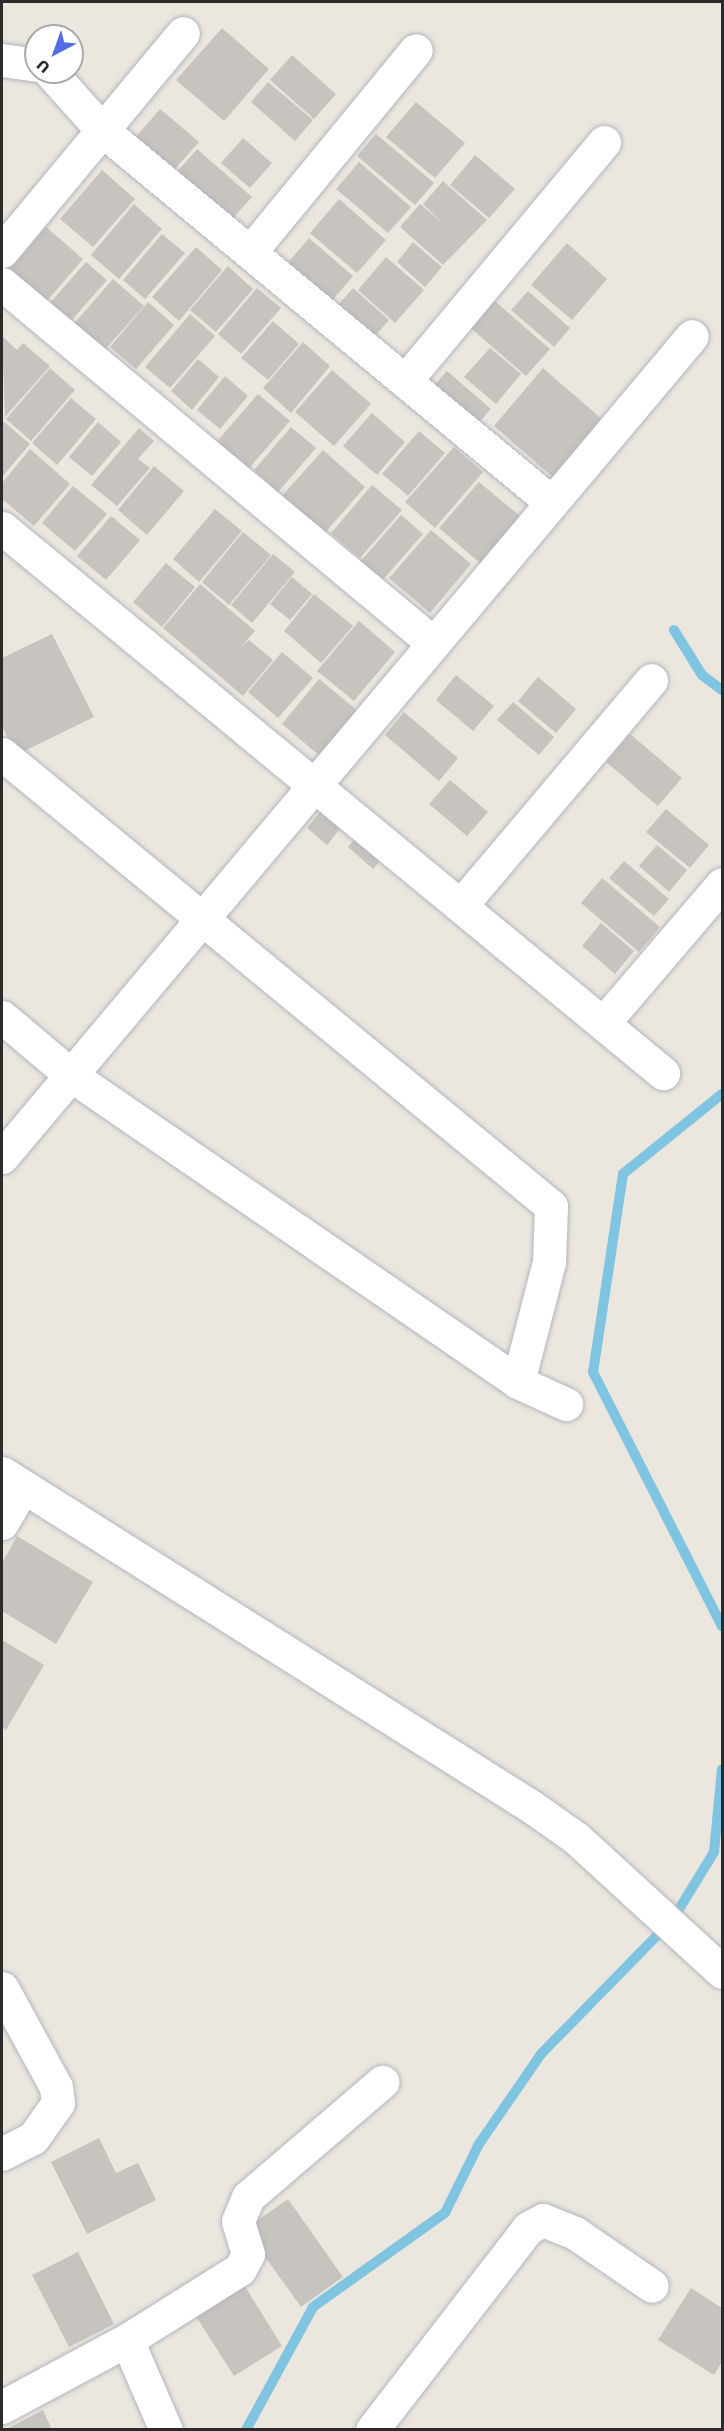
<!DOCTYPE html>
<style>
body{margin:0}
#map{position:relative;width:724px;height:2431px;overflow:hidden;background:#ebe7df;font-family:"Work Sans",sans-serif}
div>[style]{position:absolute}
.stream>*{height:10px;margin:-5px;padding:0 5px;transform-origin:5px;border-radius:5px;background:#7fc5e1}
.building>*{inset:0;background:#c7c3be}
.roads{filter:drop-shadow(0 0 2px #b3b5bd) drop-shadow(0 0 2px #b3b5bd)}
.street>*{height:33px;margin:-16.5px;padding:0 16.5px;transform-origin:16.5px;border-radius:16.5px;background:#fff}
span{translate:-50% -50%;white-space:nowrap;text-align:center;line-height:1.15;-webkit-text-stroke:4.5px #fff;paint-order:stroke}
.frame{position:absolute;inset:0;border:3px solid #2b2b2b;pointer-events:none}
.north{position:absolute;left:24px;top:24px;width:60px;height:60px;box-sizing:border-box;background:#fff;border:2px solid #aaa;border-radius:50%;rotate:221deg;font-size:16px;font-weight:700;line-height:24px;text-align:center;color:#2b2b2b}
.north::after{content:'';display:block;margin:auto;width:21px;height:27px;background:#536be5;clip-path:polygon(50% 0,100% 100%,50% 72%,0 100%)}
</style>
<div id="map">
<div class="stream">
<i style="left:674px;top:630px;width:53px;rotate:58.1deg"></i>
<i style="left:702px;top:675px;width:25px;rotate:37deg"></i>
<i style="left:722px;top:1094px;width:127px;rotate:141.1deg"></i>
<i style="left:623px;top:1174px;width:200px;rotate:98.6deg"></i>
<i style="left:593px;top:1372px;width:285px;rotate:63.1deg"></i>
<i style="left:246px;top:2430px;width:140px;rotate:-61.4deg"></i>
<i style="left:313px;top:2307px;width:162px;rotate:-35.5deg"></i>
<i style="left:445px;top:2213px;width:77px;rotate:-63.8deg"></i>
<i style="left:479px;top:2144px;width:109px;rotate:-55.4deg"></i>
<i style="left:541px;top:2054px;width:189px;rotate:-45.6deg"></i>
<i style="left:673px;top:1919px;width:79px;rotate:-58.5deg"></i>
<i style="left:714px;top:1852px;width:83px;rotate:-84.5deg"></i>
</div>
<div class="building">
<i style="clip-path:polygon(222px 28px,269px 69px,224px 121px,176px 80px)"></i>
<i style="clip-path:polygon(292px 55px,336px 94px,314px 119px,270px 80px)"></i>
<i style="clip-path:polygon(268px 82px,313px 120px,295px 141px,251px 102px)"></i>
<i style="clip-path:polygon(416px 102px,465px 143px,435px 178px,386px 137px)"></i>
<i style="clip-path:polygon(160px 109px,199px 142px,165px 180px,127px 147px)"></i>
<i style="clip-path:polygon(376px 134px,434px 183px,415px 205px,357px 156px)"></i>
<i style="clip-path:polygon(243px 138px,272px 163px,250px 188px,221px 163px)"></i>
<i style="clip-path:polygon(197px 149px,252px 197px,224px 228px,169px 181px)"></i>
<i style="clip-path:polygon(475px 155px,515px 189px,489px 218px,450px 185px)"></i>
<i style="clip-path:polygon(359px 162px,411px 207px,388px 233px,336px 189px)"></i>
<i style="clip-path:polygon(102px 170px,135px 199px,93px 247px,60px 219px)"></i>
<i style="clip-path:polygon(443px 181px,487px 220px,443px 265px,400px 227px,420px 204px,444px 224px,423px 204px)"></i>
<i style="clip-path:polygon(339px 199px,386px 240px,357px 273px,310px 233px)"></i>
<i style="clip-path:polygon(134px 204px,162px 229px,119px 279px,91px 255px)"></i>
<i style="clip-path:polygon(46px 227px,83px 259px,47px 301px,10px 269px)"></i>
<i style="clip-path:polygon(162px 234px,185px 253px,145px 299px,123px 280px)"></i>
<i style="clip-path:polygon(309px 238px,353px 276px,323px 311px,279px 273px)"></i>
<i style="clip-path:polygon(413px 242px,442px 267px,425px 287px,397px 262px)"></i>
<i style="clip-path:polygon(567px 243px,607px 279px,572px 320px,531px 285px)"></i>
<i style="clip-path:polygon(196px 247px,222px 270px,179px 321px,152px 297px)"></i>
<i style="clip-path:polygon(386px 257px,424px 290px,395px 323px,358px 290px)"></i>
<i style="clip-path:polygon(86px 262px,107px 280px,70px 322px,49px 304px)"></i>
<i style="clip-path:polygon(228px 266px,253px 289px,216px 332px,190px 310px)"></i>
<i style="clip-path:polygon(113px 279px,144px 306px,102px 353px,71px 327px)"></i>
<i style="clip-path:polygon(257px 288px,281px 308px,241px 354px,218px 334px)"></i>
<i style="clip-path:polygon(353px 288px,389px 320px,368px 344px,332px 312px)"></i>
<i style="clip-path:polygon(528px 291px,570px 328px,554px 347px,511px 310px)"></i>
<i style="clip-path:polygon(489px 296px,550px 349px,526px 376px,466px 324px)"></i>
<i style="clip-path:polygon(148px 302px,174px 325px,136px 369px,110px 347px)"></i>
<i style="clip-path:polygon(190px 314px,215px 336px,170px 388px,145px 367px)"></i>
<i style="clip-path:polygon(273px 321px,299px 344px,268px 380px,241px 358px)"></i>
<i style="clip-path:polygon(2px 336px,17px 350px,23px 343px,50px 366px,5px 417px)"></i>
<i style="clip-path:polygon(303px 342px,330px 366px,291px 413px,263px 388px)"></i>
<i style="clip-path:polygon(490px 348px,521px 374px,496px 404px,464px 377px)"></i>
<i style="clip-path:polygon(198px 359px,219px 377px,192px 410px,171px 391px)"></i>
<i style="clip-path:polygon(50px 368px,75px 390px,31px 441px,6px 419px)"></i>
<i style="clip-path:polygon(543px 368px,604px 421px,554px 478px,494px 426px)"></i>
<i style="clip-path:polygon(332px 370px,371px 404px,334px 446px,295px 412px)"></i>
<i style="clip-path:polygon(447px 371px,491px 409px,474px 428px,430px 390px)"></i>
<i style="clip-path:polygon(225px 376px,248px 396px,220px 429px,197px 410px)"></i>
<i style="clip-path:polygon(258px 394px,290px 421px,245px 473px,213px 446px)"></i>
<i style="clip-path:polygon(71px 398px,96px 419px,57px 465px,32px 443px)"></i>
<i style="clip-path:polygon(372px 413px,405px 442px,377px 475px,343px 446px)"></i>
<i style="clip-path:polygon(4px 422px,30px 444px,2px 477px,2px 424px)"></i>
<i style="clip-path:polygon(98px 422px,121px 442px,92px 476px,69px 457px)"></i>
<i style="clip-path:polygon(291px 427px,316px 448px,278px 492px,254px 470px)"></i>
<i style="clip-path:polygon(139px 428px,154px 441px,138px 459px,150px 468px,117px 506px,91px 485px)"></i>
<i style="clip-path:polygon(419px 431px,445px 453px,408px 496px,382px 474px)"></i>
<i style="clip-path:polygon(454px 447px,483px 472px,435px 528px,405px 502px)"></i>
<i style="clip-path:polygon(30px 449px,70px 484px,34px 526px,2px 499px,2px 483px)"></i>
<i style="clip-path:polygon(323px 450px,365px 487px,324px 534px,281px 497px)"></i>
<i style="clip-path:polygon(154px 466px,184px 491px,147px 535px,118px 510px)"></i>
<i style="clip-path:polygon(479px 482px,520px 516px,480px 563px,439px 528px)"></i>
<i style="clip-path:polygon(372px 485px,402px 510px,360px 558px,331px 533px)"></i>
<i style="clip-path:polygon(73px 486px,107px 514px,75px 551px,42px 523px)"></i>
<i style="clip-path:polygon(215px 509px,242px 531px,199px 582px,173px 559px)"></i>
<i style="clip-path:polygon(401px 515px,423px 534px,381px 582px,359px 563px)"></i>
<i style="clip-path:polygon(111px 516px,140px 540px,106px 580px,77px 556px)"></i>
<i style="clip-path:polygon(431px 530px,471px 564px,430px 613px,389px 578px)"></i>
<i style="clip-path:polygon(243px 532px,271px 555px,229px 605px,202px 582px)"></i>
<i style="clip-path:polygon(273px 554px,295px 572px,252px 623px,231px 605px)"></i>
<i style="clip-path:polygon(166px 563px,195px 587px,162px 627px,133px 602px)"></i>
<i style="clip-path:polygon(292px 577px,312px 594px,290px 620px,270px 604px)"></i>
<i style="clip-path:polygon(200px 584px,255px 631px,241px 647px,249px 640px,273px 660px,243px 696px,163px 628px)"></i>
<i style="clip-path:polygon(314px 594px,353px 626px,321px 663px,284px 631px)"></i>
<i style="clip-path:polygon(359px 621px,395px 652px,354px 701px,317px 671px)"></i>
<i style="clip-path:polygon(52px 634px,94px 717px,16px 755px,2px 726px,2px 658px)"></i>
<i style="clip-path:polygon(282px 652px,313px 678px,278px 718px,248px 692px)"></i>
<i style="clip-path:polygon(456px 675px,494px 706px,473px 731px,436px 700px)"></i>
<i style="clip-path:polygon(538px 677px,576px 709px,556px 733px,518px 701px)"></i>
<i style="clip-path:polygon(319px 679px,358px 711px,320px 756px,282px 724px)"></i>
<i style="clip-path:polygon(513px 702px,554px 737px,539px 755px,497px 720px)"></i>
<i style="clip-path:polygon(404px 712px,458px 758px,439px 781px,385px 735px)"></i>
<i style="clip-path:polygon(630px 734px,682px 778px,658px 806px,606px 762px)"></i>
<i style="clip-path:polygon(450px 780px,488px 812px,467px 836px,429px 804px)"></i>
<i style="clip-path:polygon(666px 809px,709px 845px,690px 868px,646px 832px)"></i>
<i style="clip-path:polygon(320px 812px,340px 829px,327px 845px,307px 828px)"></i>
<i style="clip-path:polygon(357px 837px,382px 858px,373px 869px,348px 847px)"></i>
<i style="clip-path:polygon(657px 845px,687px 870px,669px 892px,639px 866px)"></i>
<i style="clip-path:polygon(624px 861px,669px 899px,654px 916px,609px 878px)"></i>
<i style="clip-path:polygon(602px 878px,660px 927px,639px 952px,581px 903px)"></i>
<i style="clip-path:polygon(601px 923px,634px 951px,615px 974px,582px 946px)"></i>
<i style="clip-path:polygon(17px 1536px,93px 1582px,56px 1644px,2px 1611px,2px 1563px)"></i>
<i style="clip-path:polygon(2px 1640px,44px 1665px,6px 1730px,2px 1727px)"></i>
<i style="clip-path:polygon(99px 2138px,116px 2173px,138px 2163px,156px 2200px,87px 2234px,51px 2162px)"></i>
<i style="clip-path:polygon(288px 2199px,343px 2277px,301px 2307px,245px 2229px)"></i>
<i style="clip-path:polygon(78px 2252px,114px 2324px,69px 2347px,32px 2275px)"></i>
<i style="clip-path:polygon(241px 2280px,282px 2346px,234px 2376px,192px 2310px)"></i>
<i style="clip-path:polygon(691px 2288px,722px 2308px,722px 2362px,714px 2375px,658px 2340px)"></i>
<i style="clip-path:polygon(43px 2410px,52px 2430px,5px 2430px)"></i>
</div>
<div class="roads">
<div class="street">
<i style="left:2px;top:60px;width:34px;rotate:8deg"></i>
<i style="left:50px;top:72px;width:78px;rotate:48.1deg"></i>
<i style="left:102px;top:130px;width:583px;rotate:39.64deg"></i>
<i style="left:2px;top:251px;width:283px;rotate:-50.3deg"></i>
<i style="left:250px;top:252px;width:261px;rotate:-50.6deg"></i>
<i style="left:2px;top:284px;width:561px;rotate:39.79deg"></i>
<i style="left:405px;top:381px;width:311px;rotate:-50.2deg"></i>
<i style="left:2px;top:528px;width:857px;rotate:39.51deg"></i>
<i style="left:2px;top:754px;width:711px;rotate:39.47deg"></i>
<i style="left:551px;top:1206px;width:56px;rotate:92deg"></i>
<i style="left:549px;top:1262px;width:124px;rotate:104.5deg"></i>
<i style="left:462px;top:904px;width:293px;rotate:-49.8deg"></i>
<i style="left:2px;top:1017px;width:92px;rotate:40.1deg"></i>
<i style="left:72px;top:1076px;width:541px;rotate:34.45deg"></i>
<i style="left:518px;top:1382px;width:53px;rotate:24.6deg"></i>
<i style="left:605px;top:1021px;width:180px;rotate:-49.5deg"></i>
<i style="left:2px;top:1157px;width:1072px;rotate:-49.96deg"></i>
<i style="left:2px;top:1473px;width:626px;rotate:32.22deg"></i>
<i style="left:532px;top:1807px;width:54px;rotate:35.2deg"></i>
<i style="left:576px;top:1838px;width:198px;rotate:42.5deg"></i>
<i style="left:2px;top:1523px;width:42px;rotate:-59.7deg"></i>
<i style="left:2px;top:1988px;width:113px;rotate:61.4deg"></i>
<i style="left:56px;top:2087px;width:16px;rotate:83deg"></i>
<i style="left:58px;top:2103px;width:43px;rotate:125.5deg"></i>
<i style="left:33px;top:2138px;width:35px;rotate:153deg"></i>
<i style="left:127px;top:2340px;width:98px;rotate:66.6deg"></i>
<i style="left:2px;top:2407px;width:142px;rotate:-28.2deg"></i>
<i style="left:127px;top:2340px;width:133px;rotate:-32.1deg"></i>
<i style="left:240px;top:2269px;width:17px;rotate:-62deg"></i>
<i style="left:248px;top:2254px;width:34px;rotate:-107deg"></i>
<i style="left:238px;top:2221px;width:26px;rotate:-67deg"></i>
<i style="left:248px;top:2197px;width:177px;rotate:-40.6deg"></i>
<i style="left:372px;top:2430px;width:255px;rotate:-52.3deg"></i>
<i style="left:528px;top:2228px;width:17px;rotate:-28deg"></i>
<i style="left:543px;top:2220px;width:35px;rotate:22deg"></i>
<i style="left:575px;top:2233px;width:93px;rotate:34.5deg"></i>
</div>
</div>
<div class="frame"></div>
<div class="north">U</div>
</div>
